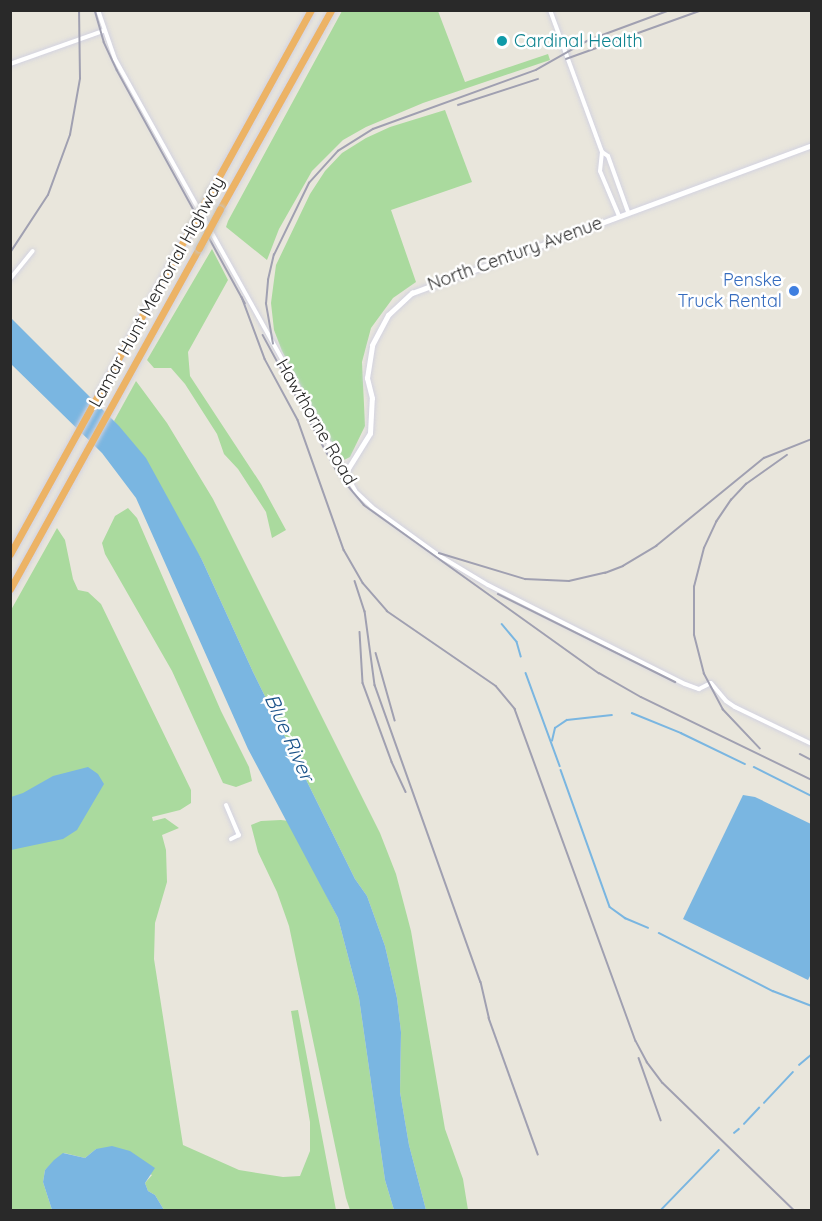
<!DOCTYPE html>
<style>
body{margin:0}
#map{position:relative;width:822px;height:1221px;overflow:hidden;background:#e9e6dc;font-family:Quicksand,sans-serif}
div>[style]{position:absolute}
.green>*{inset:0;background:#aada9e}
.water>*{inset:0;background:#7ab6e1}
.stream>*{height:1.5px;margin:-0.75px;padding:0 0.75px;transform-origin:0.75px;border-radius:0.75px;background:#7ab6e1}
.roads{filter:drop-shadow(0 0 2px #d2d2e0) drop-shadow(0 0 2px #d2d2e0)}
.street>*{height:4px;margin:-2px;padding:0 2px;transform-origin:2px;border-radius:2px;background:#fff}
.secondary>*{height:5px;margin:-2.5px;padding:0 2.5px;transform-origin:2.5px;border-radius:2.5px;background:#fff}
.highway>*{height:7px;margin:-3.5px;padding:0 3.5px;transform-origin:3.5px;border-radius:3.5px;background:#ecb365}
.rail>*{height:1.5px;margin:-0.75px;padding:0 0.75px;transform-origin:0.75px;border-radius:0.75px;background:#a0a0b1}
.bridges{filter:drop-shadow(0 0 2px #c7c7c7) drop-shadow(0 0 2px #c7c7c7)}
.highway-bridge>*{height:7px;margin:-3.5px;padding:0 3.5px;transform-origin:3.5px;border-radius:3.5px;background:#ecb365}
.dots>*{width:16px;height:16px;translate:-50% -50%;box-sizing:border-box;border:3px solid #fff;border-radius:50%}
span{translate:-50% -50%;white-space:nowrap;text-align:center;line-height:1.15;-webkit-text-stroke:5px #fff;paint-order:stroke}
.culture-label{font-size:18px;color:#0d838f}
.left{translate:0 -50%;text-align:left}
.street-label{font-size:18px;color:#292929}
.shop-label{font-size:18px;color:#366cbe}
.right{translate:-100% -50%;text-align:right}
.water-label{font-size:20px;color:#1c548a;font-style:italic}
.frame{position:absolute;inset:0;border:12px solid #292929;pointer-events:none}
</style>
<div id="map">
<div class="green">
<i style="clip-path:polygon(342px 11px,438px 11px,465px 82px,548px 54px,550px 60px,423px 103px,366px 127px,343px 140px,312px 171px,279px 229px,267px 260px,226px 227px,228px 221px)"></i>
<i style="clip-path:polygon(445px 110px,472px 182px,391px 210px,416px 282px,393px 298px,371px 328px,362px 362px,365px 426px,350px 457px,344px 460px,339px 456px,282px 351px,274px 330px,271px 303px,276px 265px,310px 194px,325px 171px,342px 153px,366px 138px,390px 127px)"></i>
<i style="clip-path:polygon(212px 249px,228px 280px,188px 352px,190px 376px,261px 484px,286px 530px,272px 538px,266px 512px,238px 469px,224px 454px,217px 434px,185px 384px,171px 368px,154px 368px,147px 360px)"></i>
<i style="clip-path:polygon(136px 381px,167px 423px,213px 499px,380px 833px,396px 874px,411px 931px,445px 1129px,463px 1179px,468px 1210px,426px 1210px,409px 1145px,400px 1092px,401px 1032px,397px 998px,385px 946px,367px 896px,355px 879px,253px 672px,202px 560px,114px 421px)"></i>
<i style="clip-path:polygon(128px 508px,137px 518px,221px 711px,249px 767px,252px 781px,236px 787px,223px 783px,172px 671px,105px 554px,102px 543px,115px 516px)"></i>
<i style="clip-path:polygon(57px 528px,65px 540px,73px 579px,78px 590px,88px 592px,101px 604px,191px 790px,191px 803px,180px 810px,152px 817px,153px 821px,165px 818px,179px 828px,162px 835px,166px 850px,167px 882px,155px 923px,154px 959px,183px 1145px,239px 1170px,283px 1177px,300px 1176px,310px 1151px,310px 1122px,291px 1011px,298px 1010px,336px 1210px,164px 1210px,155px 1195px,148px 1191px,145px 1183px,152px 1175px,96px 1149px,85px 1158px,64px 1153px,45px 1170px,43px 1182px,52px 1210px,11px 1210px,11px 610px)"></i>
<i style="clip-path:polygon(281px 820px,289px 821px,338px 918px,359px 998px,385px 1180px,394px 1210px,350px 1210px,346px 1198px,289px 926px,277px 892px,258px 852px,251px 825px,261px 821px)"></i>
</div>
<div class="water">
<i style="clip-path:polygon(11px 318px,119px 426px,146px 458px,202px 560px,253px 672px,355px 879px,367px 896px,385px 946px,397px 998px,401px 1032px,400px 1092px,409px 1145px,426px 1210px,394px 1210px,385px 1180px,359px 998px,338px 918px,248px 749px,136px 498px,102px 453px,11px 364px)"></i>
<i style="clip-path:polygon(88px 767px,98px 774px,104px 784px,77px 830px,63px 839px,11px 850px,11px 797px,23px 793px,53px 776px)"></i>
<i style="clip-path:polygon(743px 795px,755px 797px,811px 824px,812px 972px,808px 980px,683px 919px)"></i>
<i style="clip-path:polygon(112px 1146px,130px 1151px,155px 1168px,145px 1183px,148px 1191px,155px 1195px,164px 1210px,52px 1210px,43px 1182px,45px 1170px,54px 1160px,63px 1153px,85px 1158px,96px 1149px)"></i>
</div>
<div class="stream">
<i style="left:502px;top:624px;width:23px;rotate:50deg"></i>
<i style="left:517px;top:642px;width:15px;rotate:74deg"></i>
<i style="left:526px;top:673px;width:99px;rotate:69.9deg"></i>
<i style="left:632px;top:713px;width:53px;rotate:22.2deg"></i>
<i style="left:681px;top:733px;width:71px;rotate:25.8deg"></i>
<i style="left:552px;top:741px;width:13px;rotate:-77deg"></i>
<i style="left:555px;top:728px;width:14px;rotate:-34deg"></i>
<i style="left:567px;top:720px;width:45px;rotate:-6.3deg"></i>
<i style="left:754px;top:767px;width:65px;rotate:26.6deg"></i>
<i style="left:561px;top:770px;width:145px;rotate:70.3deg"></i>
<i style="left:610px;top:907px;width:19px;rotate:36deg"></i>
<i style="left:625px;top:918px;width:25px;rotate:23deg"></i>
<i style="left:659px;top:933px;width:128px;rotate:27deg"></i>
<i style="left:773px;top:991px;width:42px;rotate:21deg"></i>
<i style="left:799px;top:1065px;width:17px;rotate:-40deg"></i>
<i style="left:764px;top:1103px;width:42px;rotate:-46.9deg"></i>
<i style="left:744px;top:1124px;width:22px;rotate:-47deg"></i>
<i style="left:734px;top:1133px;width:6px;rotate:-39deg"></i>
<i style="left:661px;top:1210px;width:83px;rotate:-46deg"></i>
</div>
<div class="roads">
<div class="street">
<i style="left:98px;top:10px;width:52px;rotate:70.9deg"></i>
<i style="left:115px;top:59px;width:494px;rotate:60.9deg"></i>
<i style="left:355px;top:491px;width:23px;rotate:43deg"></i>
<i style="left:372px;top:507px;width:82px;rotate:36deg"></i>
<i style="left:438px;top:555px;width:58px;rotate:31deg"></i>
<i style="left:488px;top:585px;width:220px;rotate:26.7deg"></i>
<i style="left:685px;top:684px;width:15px;rotate:20deg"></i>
<i style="left:699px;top:689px;width:13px;rotate:-27deg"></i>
<i style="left:711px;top:683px;width:23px;rotate:50deg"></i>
<i style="left:726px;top:701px;width:11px;rotate:34deg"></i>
<i style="left:735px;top:707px;width:85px;rotate:25.7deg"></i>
<i style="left:550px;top:10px;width:151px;rotate:69.9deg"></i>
<i style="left:602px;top:152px;width:7px;rotate:34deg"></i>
<i style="left:608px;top:156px;width:59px;rotate:70.3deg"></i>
<i style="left:10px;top:64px;width:99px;rotate:-19.5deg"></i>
<i style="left:602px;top:152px;width:19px;rotate:96deg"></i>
<i style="left:600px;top:171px;width:49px;rotate:67.1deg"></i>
<i style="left:10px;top:279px;width:36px;rotate:-51deg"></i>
<i style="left:226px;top:805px;width:33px;rotate:67deg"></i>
<i style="left:239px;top:835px;width:9px;rotate:153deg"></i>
</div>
<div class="secondary">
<i style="left:344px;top:475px;width:49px;rotate:-58.2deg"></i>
<i style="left:370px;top:433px;width:35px;rotate:-87deg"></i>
<i style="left:372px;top:398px;width:21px;rotate:-104deg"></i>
<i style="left:367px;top:378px;width:33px;rotate:-81deg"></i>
<i style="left:372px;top:345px;width:34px;rotate:-62deg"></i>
<i style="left:388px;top:315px;width:33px;rotate:-43deg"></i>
<i style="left:412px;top:293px;width:427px;rotate:-20.3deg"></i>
</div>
<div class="highway">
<i style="left:211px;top:191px;width:207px;rotate:-61.1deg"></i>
<i style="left:220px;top:209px;width:228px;rotate:-60.8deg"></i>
<i style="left:10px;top:554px;width:369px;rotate:-61deg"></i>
<i style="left:10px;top:589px;width:390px;rotate:-61deg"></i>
</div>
</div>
<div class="rail">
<i style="left:95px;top:10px;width:33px;rotate:74deg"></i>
<i style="left:104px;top:42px;width:31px;rotate:65deg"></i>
<i style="left:117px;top:70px;width:266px;rotate:61.2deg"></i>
<i style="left:566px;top:59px;width:145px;rotate:-19.8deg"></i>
<i style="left:458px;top:105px;width:84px;rotate:-18deg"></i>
<i style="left:10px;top:253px;width:69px;rotate:-56.8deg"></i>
<i style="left:48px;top:195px;width:64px;rotate:-69.9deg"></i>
<i style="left:70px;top:135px;width:57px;rotate:-79.9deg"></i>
<i style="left:80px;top:79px;width:69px;rotate:-90.8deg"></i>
<i style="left:242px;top:297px;width:66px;rotate:69.6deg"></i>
<i style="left:265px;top:359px;width:69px;rotate:61.6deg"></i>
<i style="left:298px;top:420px;width:138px;rotate:70.5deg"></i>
<i style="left:344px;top:550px;width:38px;rotate:60deg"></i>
<i style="left:363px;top:583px;width:37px;rotate:49deg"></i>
<i style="left:387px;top:611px;width:132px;rotate:34.5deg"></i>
<i style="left:496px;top:686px;width:30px;rotate:50deg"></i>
<i style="left:515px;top:709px;width:353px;rotate:70deg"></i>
<i style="left:636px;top:1041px;width:24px;rotate:62deg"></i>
<i style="left:647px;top:1062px;width:26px;rotate:53deg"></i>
<i style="left:663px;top:1083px;width:182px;rotate:44.1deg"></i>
<i style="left:263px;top:335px;width:159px;rotate:61.5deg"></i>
<i style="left:339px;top:475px;width:39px;rotate:50deg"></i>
<i style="left:364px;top:505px;width:289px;rotate:35.6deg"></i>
<i style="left:599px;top:673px;width:48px;rotate:29.7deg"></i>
<i style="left:641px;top:697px;width:190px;rotate:25.9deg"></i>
<i style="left:273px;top:344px;width:41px;rotate:-99.9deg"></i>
<i style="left:266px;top:304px;width:24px;rotate:-85deg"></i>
<i style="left:268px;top:280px;width:26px;rotate:-77deg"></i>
<i style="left:274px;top:255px;width:80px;rotate:-64.1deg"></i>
<i style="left:309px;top:183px;width:43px;rotate:-47.8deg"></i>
<i style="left:338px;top:151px;width:41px;rotate:-32.2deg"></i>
<i style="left:373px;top:129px;width:173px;rotate:-19.9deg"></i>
<i style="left:536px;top:70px;width:61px;rotate:-29.5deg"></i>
<i style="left:589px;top:40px;width:86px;rotate:-20.3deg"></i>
<i style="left:439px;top:553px;width:90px;rotate:16.8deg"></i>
<i style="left:525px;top:579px;width:44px;rotate:2.6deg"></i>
<i style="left:569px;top:581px;width:37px;rotate:-13deg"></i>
<i style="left:605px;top:573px;width:19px;rotate:-21deg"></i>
<i style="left:623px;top:566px;width:39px;rotate:-31deg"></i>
<i style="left:656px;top:546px;width:139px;rotate:-39.2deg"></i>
<i style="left:764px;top:458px;width:52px;rotate:-21.6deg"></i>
<i style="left:355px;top:581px;width:32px;rotate:72deg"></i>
<i style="left:365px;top:611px;width:75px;rotate:82.3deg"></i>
<i style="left:375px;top:685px;width:315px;rotate:70.4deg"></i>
<i style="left:481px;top:982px;width:37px;rotate:77deg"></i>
<i style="left:489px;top:1018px;width:145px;rotate:70.2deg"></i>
<i style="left:498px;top:594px;width:198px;rotate:26.4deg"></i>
<i style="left:360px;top:632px;width:51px;rotate:86.6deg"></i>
<i style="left:363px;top:683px;width:84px;rotate:69.8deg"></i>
<i style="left:392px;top:762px;width:33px;rotate:65deg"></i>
<i style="left:376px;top:653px;width:70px;rotate:74.2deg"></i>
<i style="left:760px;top:749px;width:54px;rotate:-133.5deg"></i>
<i style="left:723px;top:710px;width:41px;rotate:-117.8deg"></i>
<i style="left:704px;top:674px;width:40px;rotate:-104.4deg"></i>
<i style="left:694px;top:635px;width:48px;rotate:-90deg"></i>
<i style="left:694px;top:587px;width:40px;rotate:-75.6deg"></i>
<i style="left:704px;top:548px;width:29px;rotate:-65deg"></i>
<i style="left:716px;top:522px;width:27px;rotate:-56deg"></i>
<i style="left:731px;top:500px;width:22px;rotate:-47deg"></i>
<i style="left:746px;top:484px;width:50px;rotate:-35.3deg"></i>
<i style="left:800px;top:754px;width:13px;rotate:27deg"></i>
<i style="left:639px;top:1058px;width:66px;rotate:70.5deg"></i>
</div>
<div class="bridges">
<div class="highway-bridge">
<i style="left:189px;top:231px;width:46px;rotate:-61.2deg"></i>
<i style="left:199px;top:248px;width:44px;rotate:-61.7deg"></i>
</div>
</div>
<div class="dots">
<i style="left:502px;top:41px;background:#0f9aa8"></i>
<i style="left:794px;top:291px;background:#3f7fe0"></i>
</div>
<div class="culture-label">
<span class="left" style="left:514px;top:41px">Cardinal Health</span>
</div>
<div class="street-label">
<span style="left:515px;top:254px;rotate:-20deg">North Century Avenue</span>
<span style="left:157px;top:292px;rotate:-61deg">Lamar Hunt Memorial Highway</span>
<span style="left:316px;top:422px;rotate:60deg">Hawthorne Road</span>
</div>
<div class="shop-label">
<span class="right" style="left:782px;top:291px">Penske<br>Truck Rental</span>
</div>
<div class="water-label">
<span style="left:290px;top:737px;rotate:66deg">Blue River</span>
</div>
<div class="frame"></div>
</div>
